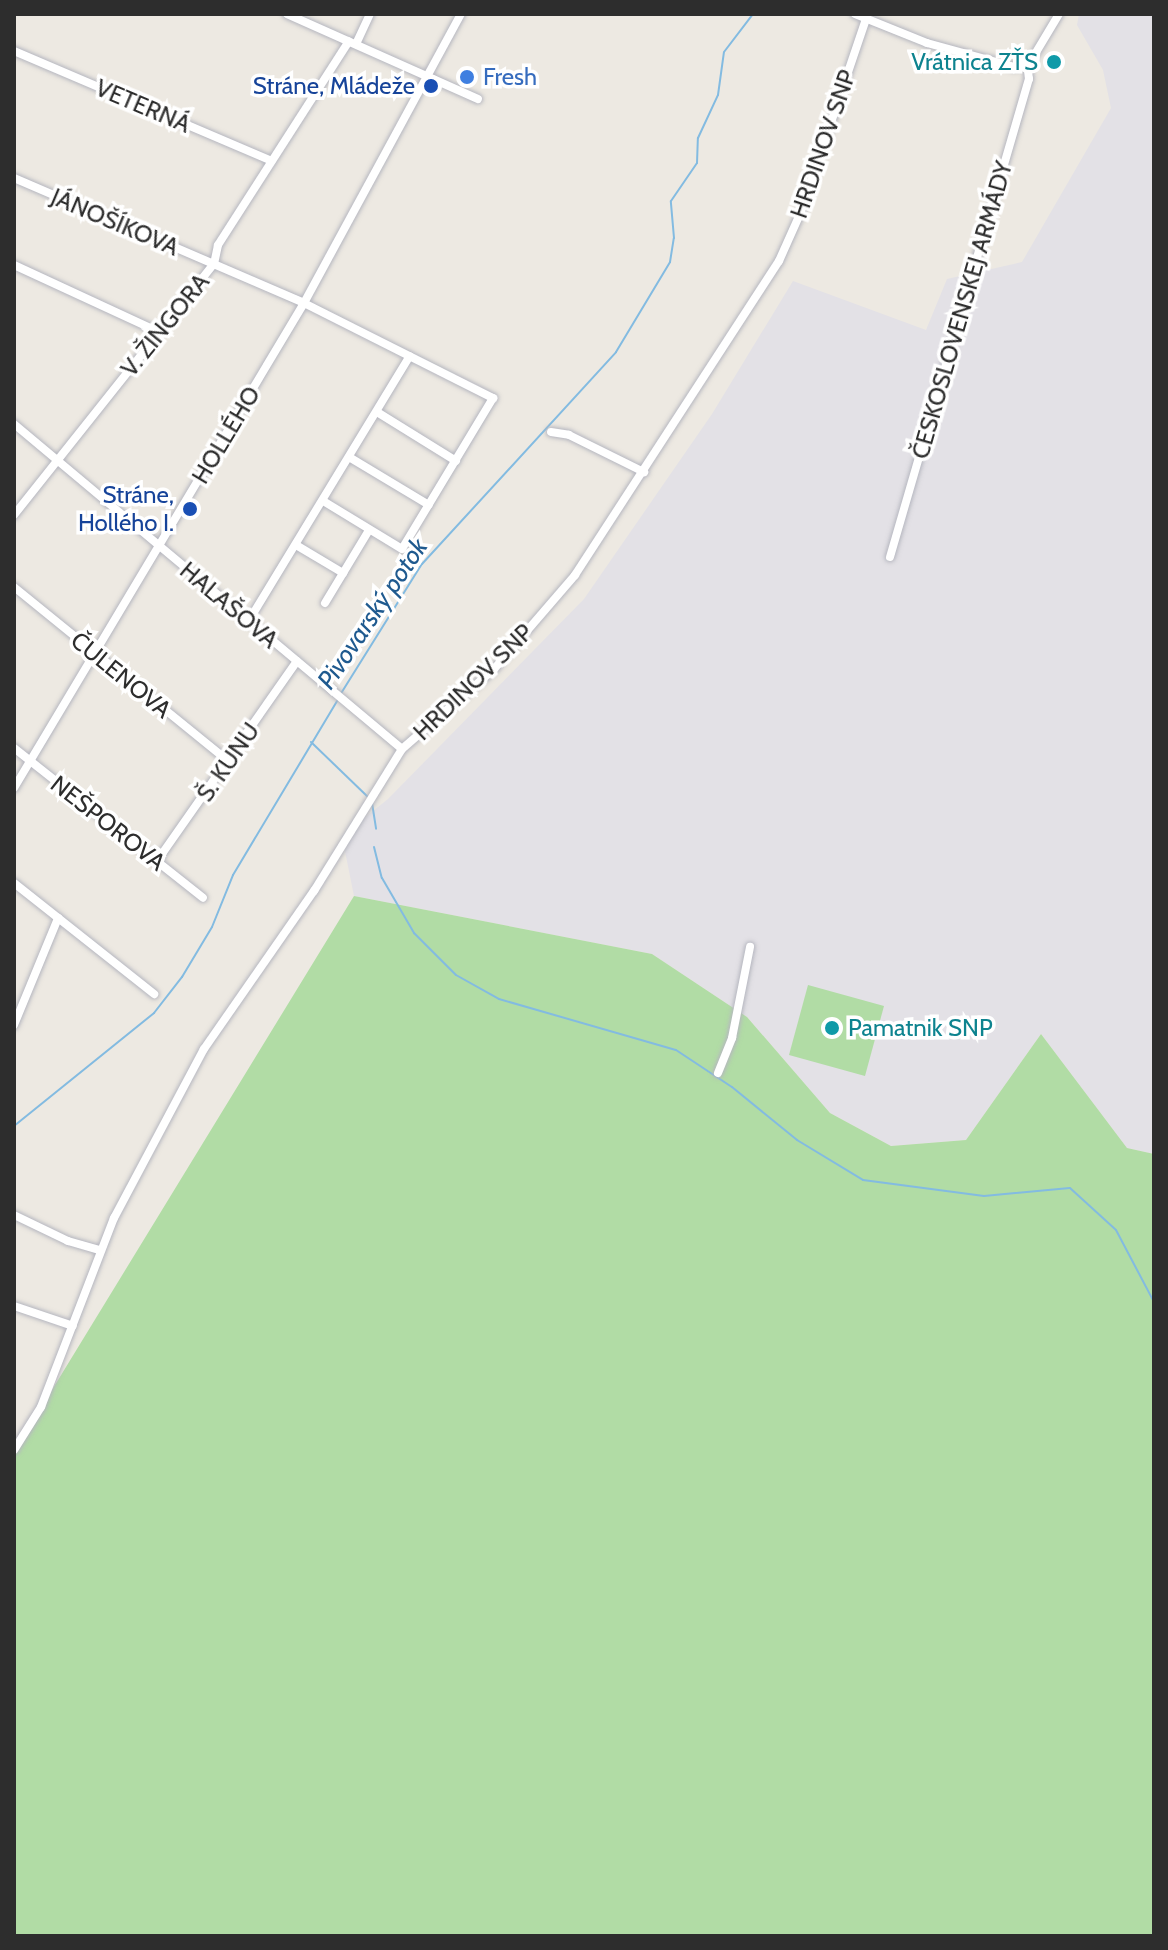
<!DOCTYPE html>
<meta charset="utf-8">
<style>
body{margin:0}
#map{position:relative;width:1168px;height:1950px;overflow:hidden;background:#ede9e2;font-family:Cabin,sans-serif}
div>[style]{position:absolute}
.industrial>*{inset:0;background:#e3e1e6}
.green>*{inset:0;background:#b1dca5}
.stream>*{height:2px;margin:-1px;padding:0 1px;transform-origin:1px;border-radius:1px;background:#83bbe1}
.roads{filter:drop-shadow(0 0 2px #b5b6bf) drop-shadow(0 0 2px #b5b6bf)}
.minor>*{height:8px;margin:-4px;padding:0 4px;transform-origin:4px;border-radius:4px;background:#fff}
.dots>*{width:22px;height:22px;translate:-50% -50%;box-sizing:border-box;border:4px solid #fff;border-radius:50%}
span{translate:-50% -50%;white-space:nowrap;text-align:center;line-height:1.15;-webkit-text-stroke:7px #fff;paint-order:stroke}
.culture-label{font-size:24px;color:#0d838f}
.right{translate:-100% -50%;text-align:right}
.left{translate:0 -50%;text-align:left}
.shop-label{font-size:24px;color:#366cbe}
.transit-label{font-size:24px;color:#164399}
.street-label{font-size:24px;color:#2d2d2d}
.water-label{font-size:26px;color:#1f5a8f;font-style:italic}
.frame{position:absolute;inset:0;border:16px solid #2d2d2d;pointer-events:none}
</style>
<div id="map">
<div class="industrial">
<i style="clip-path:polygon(1079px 14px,1154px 14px,1154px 1154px,1127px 1148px,1041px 1034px,966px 1140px,891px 1146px,830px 1113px,747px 1017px,652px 954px,354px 896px,342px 836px,388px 799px,584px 599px,712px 414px,793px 281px,926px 330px,947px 279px,1022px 262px,1111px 108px,1103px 70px,1077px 25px)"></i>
</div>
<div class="green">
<i style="clip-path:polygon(354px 896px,652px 954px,747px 1017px,830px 1113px,891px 1146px,966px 1140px,1041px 1034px,1127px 1148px,1154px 1154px,1154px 1936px,14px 1936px,14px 1452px)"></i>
<i style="clip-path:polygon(808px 985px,884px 1006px,865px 1076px,789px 1055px)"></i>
</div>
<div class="stream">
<i style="left:340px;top:695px;width:155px;rotate:-58deg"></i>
<i style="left:422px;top:564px;width:287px;rotate:-47.5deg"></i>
<i style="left:616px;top:352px;width:105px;rotate:-59deg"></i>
<i style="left:670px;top:262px;width:24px;rotate:-81deg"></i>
<i style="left:674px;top:238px;width:37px;rotate:-95deg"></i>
<i style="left:671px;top:201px;width:46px;rotate:-55.6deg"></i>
<i style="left:697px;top:163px;width:25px;rotate:-88deg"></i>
<i style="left:698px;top:138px;width:47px;rotate:-65.1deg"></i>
<i style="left:718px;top:95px;width:43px;rotate:-82.1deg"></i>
<i style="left:724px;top:52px;width:48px;rotate:-52.7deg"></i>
<i style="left:311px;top:742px;width:81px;rotate:44deg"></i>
<i style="left:372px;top:803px;width:26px;rotate:81deg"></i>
<i style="left:374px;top:847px;width:32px;rotate:76deg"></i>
<i style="left:382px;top:878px;width:64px;rotate:59.8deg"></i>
<i style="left:414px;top:933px;width:59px;rotate:45deg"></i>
<i style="left:456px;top:975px;width:49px;rotate:29.2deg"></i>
<i style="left:499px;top:999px;width:184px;rotate:16.1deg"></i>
<i style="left:676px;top:1050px;width:67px;rotate:33.5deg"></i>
<i style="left:732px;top:1087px;width:84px;rotate:39.2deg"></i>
<i style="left:797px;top:1140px;width:77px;rotate:31.2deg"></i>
<i style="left:863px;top:1180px;width:122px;rotate:7.5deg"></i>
<i style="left:984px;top:1196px;width:86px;rotate:-5.3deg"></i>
<i style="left:1070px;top:1188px;width:62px;rotate:42.4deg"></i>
<i style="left:1116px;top:1230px;width:81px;rotate:62.2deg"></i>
<i style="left:14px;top:1126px;width:180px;rotate:-38.9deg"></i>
<i style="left:154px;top:1013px;width:46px;rotate:-52.1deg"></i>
<i style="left:182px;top:977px;width:58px;rotate:-59deg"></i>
<i style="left:212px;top:927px;width:56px;rotate:-68deg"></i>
<i style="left:233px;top:875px;width:203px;rotate:-59.1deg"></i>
</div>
<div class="roads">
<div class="minor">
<i style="left:287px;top:14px;width:209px;rotate:24deg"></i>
<i style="left:855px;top:14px;width:78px;rotate:21.9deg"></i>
<i style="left:927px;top:43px;width:91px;rotate:15.3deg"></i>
<i style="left:1015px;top:67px;width:19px;rotate:-25deg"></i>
<i style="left:1032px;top:59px;width:52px;rotate:-59deg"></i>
<i style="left:356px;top:44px;width:33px;rotate:-65deg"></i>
<i style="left:14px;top:51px;width:280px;rotate:23.1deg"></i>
<i style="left:14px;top:178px;width:316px;rotate:23.3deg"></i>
<i style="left:304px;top:303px;width:212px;rotate:26.7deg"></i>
<i style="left:493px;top:398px;width:176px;rotate:121.1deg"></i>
<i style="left:402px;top:549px;width:92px;rotate:-148.7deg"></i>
<i style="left:14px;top:265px;width:160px;rotate:24.8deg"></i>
<i style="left:377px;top:412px;width:93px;rotate:31.8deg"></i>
<i style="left:14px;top:424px;width:506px;rotate:39.95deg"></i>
<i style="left:551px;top:432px;width:18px;rotate:9deg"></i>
<i style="left:569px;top:435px;width:84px;rotate:26.3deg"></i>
<i style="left:349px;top:457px;width:93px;rotate:31deg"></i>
<i style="left:14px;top:515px;width:321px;rotate:-51.5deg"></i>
<i style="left:214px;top:264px;width:19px;rotate:-78deg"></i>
<i style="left:218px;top:245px;width:242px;rotate:-57.3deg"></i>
<i style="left:296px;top:545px;width:55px;rotate:30.8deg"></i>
<i style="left:890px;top:557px;width:498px;rotate:-73.8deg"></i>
<i style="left:1029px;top:79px;width:16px;rotate:-97deg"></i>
<i style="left:14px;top:587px;width:277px;rotate:39.1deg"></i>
<i style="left:325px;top:603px;width:85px;rotate:-58.9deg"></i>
<i style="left:248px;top:622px;width:311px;rotate:-58.7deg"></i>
<i style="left:14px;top:748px;width:241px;rotate:38.4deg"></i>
<i style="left:14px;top:788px;width:565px;rotate:-59.12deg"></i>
<i style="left:304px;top:303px;width:329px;rotate:-61.5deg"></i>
<i style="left:157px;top:861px;width:244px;rotate:-55deg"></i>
<i style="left:14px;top:883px;width:179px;rotate:38.4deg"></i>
<i style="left:14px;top:1025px;width:116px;rotate:-67.6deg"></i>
<i style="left:718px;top:1073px;width:38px;rotate:-68deg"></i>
<i style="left:732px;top:1038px;width:93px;rotate:-78.8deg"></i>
<i style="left:14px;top:1215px;width:60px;rotate:25.7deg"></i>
<i style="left:68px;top:1241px;width:33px;rotate:16deg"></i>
<i style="left:14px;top:1306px;width:62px;rotate:18.7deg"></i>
<i style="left:14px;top:1450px;width:51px;rotate:-57.9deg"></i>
<i style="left:41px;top:1407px;width:203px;rotate:-68.9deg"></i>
<i style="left:114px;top:1218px;width:191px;rotate:-62deg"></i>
<i style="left:204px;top:1049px;width:193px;rotate:-55.2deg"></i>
<i style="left:314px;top:891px;width:167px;rotate:-58.2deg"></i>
<i style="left:402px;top:749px;width:122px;rotate:-41deg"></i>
<i style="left:494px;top:669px;width:124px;rotate:-49.2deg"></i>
<i style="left:575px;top:575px;width:374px;rotate:-57deg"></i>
<i style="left:779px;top:261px;width:51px;rotate:-65.9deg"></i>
<i style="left:800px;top:214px;width:206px;rotate:-71.3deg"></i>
</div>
</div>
<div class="dots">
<i style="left:1054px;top:62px;background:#0f9aa8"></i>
<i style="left:467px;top:77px;background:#3f7fe0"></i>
<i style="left:431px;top:86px;background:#1a4fb4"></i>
<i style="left:190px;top:509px;background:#1a4fb4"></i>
<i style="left:832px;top:1028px;background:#0f9aa8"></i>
</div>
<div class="culture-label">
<span class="right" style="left:1038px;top:62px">Vrátnica ZŤS</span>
<span class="left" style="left:848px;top:1028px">Pamatnik SNP</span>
</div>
<div class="shop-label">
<span class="left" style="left:483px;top:77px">Fresh</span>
</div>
<div class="transit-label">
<span class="right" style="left:415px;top:86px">Stráne, Mládeže</span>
<span class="right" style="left:174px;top:509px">Stráne,<br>Hollého I.</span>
</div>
<div class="street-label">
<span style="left:143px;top:106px;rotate:23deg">VETERNÁ</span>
<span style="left:823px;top:144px;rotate:-71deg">HRDINOV SNP</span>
<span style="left:115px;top:222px;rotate:23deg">JÁNOŠÍKOVA</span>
<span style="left:962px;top:310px;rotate:-74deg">ČESKOSLOVENSKEJ ARMÁDY</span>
<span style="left:165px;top:325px;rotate:-51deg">V. ŽINGORA</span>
<span style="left:226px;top:435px;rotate:-59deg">HOLLÉHO</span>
<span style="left:229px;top:605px;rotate:40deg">HALAŠOVA</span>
<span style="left:121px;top:675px;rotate:39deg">ČULENOVA</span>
<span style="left:473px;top:682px;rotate:-44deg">HRDINOV SNP</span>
<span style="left:228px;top:762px;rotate:-55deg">Š. KUNU</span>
<span style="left:108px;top:823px;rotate:38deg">NEŠPOROVA</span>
</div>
<div class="water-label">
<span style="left:373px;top:614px;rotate:-56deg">Pivovarský potok</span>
</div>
<div class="frame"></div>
</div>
